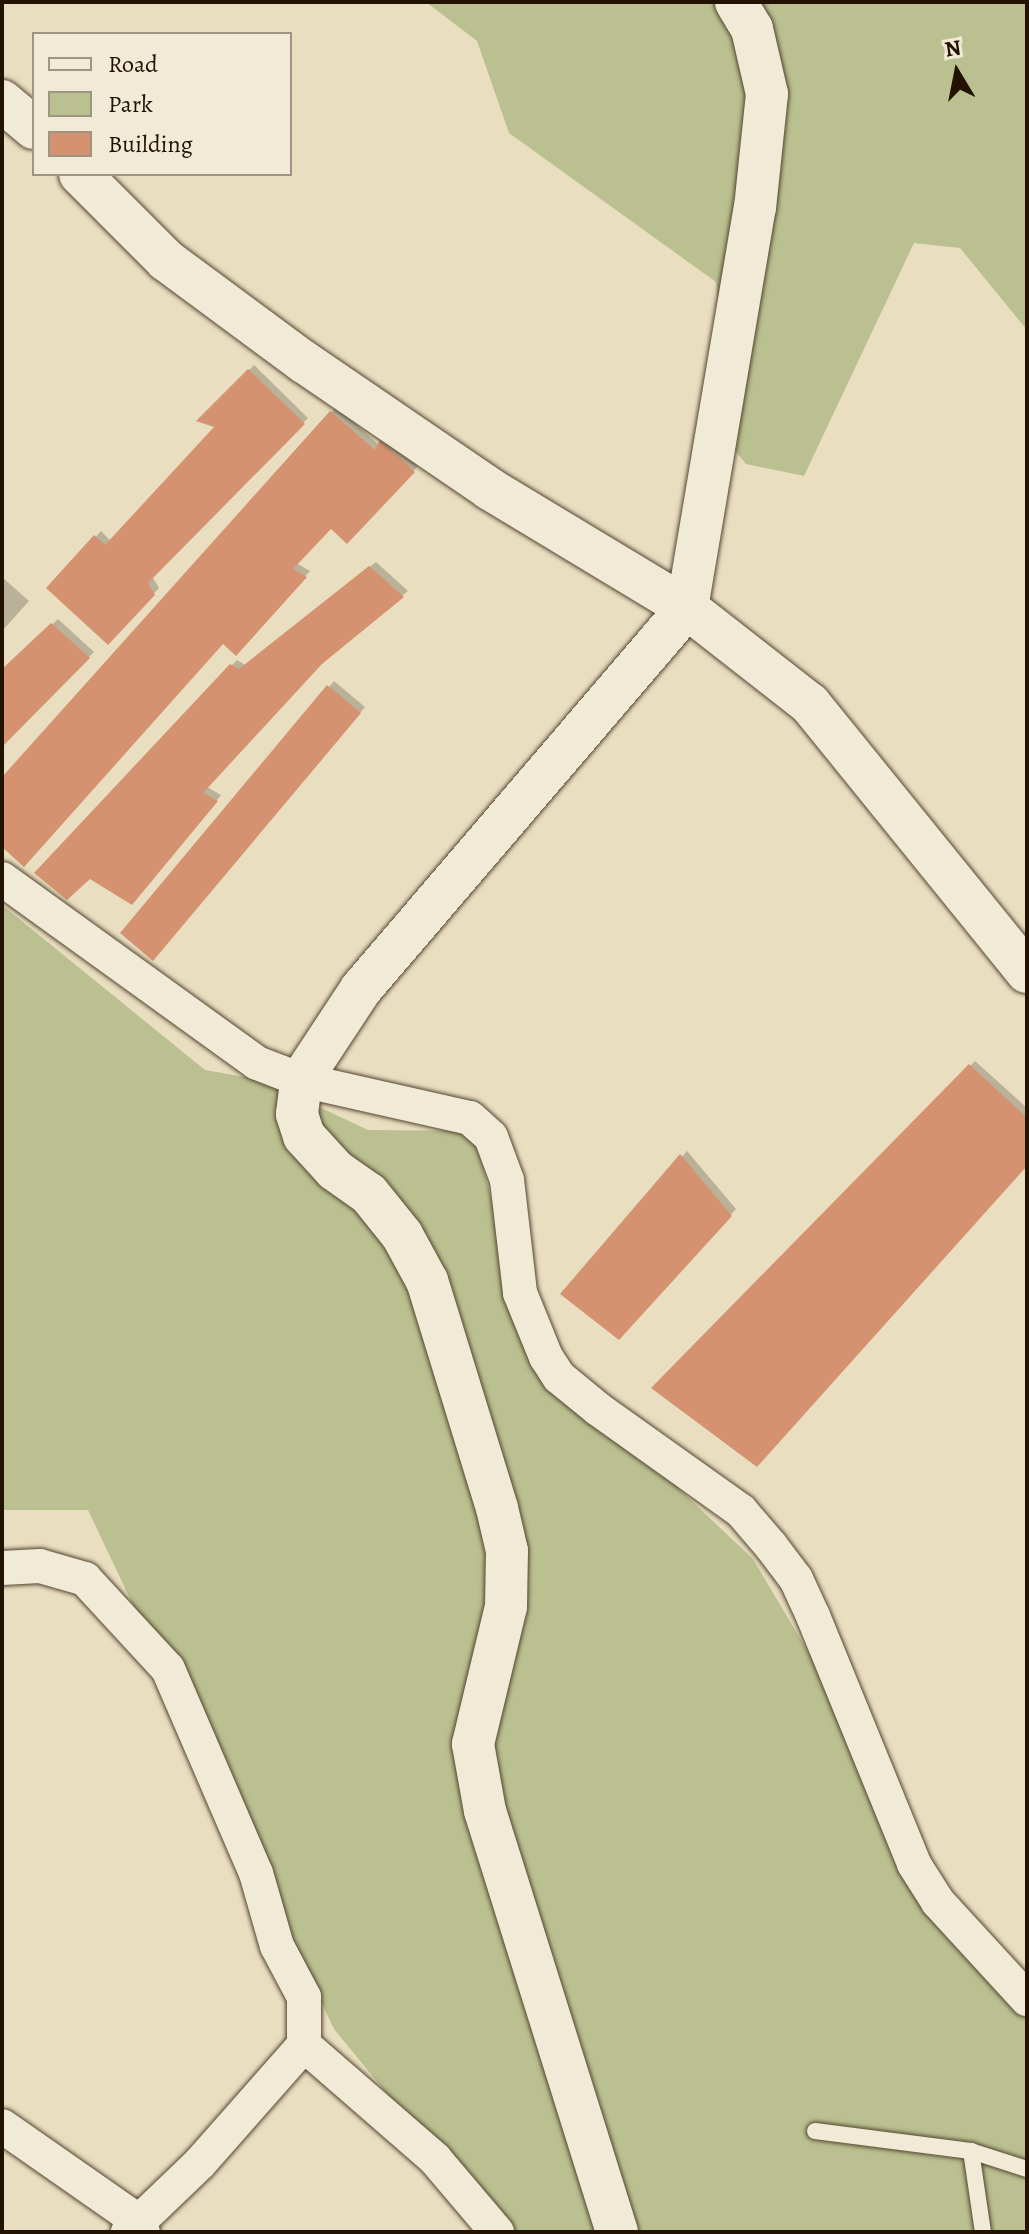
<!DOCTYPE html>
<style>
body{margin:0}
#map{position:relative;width:1029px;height:2234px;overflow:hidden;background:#e9dec0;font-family:Alegreya,serif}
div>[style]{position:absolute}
.green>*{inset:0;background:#bac090}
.shadow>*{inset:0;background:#0003}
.building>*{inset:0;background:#d59270}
.roads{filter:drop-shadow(0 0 2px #544631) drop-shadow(0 0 2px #544631)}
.service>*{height:16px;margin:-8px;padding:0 8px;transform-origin:8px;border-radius:8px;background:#f1ead6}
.minor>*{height:34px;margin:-17px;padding:0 17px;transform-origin:17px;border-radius:17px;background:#f1ead6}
.tertiary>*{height:42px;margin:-21px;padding:0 21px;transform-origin:21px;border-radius:21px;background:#f1ead6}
span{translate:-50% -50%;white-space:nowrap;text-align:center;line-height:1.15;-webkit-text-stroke:6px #f1ead6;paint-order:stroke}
.frame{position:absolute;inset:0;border:4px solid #221301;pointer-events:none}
.legend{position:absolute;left:32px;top:32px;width:260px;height:144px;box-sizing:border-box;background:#f1ead6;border:2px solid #9e9481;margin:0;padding:10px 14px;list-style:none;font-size:24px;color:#221301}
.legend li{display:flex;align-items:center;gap:16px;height:40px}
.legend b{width:40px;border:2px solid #9e9481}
.north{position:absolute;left:917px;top:32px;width:80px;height:80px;-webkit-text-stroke:6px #f1ead6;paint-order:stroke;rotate:350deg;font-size:22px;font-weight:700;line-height:32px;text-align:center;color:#221301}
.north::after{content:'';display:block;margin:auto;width:28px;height:36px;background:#221301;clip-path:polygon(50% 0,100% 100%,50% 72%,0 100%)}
</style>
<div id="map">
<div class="green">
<i style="clip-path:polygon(426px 2px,1027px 2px,1027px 330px,960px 248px,914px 243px,804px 476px,746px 464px,732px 447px,716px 282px,509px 133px,477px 41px)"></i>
<i style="clip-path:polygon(2px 905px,205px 1070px,262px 1080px,368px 1130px,474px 1131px,529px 1347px,753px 1559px,1027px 2020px,1027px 2232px,500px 2232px,334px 2029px,88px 1510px,2px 1510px)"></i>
</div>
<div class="shadow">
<i style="clip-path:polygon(254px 365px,308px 418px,152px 576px,159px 588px,108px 643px,48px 588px,101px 531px,111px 541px,218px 426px,200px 420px)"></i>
<i style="clip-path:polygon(336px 407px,379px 445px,386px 436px,418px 466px,347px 541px,331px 526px,296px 563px,310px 571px,241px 648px,224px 642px,2px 845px,2px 780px)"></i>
<i style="clip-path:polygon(376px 562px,408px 591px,322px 661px,207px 787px,221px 795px,137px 898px,90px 877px,37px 872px,237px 660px,245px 665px)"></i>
<i style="clip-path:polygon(2px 577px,29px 601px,2px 631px)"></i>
<i style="clip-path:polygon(58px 619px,94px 652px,2px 744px,2px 672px)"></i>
<i style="clip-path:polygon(334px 681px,365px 707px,158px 953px,123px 933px)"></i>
<i style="clip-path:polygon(975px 1061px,1027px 1108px,1027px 1164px,654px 1387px)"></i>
<i style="clip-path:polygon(687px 1151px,736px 1209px,619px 1337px,563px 1293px)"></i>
</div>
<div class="building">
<i style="clip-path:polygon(248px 369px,305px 424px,148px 583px,155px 595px,108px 645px,46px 588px,94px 535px,105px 545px,214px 427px,196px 421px)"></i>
<i style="clip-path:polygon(330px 411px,375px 450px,380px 440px,415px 472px,347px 544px,331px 529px,293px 569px,307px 577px,236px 656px,223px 644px,24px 867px,2px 847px,2px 777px)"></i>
<i style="clip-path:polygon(369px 566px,404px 597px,322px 664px,203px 793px,218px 801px,132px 905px,90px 879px,67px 900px,34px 873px,230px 664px,239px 669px)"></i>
<i style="clip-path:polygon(51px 623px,90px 658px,2px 747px,2px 669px)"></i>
<i style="clip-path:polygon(327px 685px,361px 713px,153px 961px,120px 933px)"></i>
<i style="clip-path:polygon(969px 1064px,1027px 1118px,1027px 1166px,757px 1467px,651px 1388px)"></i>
<i style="clip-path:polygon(680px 1154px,732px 1216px,619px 1340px,560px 1294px)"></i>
</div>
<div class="roads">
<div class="service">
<i style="left:815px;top:2131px;width:157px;rotate:7.3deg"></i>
<i style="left:971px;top:2151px;width:59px;rotate:17.8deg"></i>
<i style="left:971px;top:2151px;width:82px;rotate:81.6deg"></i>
</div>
<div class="minor">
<i style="left:2px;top:879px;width:314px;rotate:35.8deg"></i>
<i style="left:257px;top:1063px;width:47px;rotate:21.1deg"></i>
<i style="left:301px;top:1080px;width:173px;rotate:12.7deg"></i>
<i style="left:470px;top:1118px;width:28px;rotate:42deg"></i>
<i style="left:491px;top:1137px;width:46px;rotate:69.6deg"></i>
<i style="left:507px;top:1180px;width:114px;rotate:83.4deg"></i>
<i style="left:520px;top:1293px;width:69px;rotate:67.9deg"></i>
<i style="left:546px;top:1357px;width:24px;rotate:57deg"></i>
<i style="left:559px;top:1377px;width:50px;rotate:39.4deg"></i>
<i style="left:598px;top:1409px;width:176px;rotate:35.5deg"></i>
<i style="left:741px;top:1511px;width:46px;rotate:49.4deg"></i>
<i style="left:771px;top:1546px;width:41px;rotate:52.9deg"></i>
<i style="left:796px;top:1579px;width:41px;rotate:65.3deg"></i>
<i style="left:813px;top:1616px;width:268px;rotate:67.8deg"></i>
<i style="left:914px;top:1864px;width:45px;rotate:57.7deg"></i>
<i style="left:938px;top:1902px;width:132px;rotate:47.5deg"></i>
<i style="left:2px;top:1568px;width:38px;rotate:-3deg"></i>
<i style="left:40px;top:1566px;width:47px;rotate:16.1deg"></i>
<i style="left:85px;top:1579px;width:122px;rotate:47.3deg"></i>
<i style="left:168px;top:1669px;width:222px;rotate:66.7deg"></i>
<i style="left:256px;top:1873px;width:76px;rotate:74deg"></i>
<i style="left:277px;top:1946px;width:58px;rotate:62.1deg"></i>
<i style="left:304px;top:1997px;width:48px;rotate:90deg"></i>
<i style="left:304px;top:2045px;width:157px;rotate:131.4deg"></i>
<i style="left:200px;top:2163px;width:100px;rotate:136.2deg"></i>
<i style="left:304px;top:2045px;width:174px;rotate:41deg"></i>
<i style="left:435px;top:2159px;width:96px;rotate:49.7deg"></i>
<i style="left:2px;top:2126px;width:166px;rotate:34.9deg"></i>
<i style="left:138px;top:2221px;width:12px;rotate:66deg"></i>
</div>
<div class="tertiary">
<i style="left:2px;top:101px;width:42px;rotate:40.2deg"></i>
<i style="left:80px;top:174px;width:122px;rotate:45deg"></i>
<i style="left:166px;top:260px;width:172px;rotate:36.5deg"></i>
<i style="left:304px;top:362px;width:225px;rotate:34.3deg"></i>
<i style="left:490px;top:489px;width:230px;rotate:31.1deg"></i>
<i style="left:687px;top:608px;width:156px;rotate:38deg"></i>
<i style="left:810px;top:704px;width:345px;rotate:51deg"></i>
<i style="left:617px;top:2232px;width:441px;rotate:-107.4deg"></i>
<i style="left:485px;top:1811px;width:68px;rotate:-100.2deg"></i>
<i style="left:473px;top:1744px;width:141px;rotate:-76.5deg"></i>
<i style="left:506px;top:1607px;width:56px;rotate:-89deg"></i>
<i style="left:507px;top:1551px;width:44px;rotate:-103.1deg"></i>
<i style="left:497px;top:1508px;width:238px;rotate:-107.1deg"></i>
<i style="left:427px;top:1281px;width:52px;rotate:-118.5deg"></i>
<i style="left:402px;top:1235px;width:53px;rotate:-128.8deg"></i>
<i style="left:369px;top:1194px;width:42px;rotate:-144.8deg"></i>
<i style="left:335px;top:1170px;width:46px;rotate:-132.4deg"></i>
<i style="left:304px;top:1136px;width:23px;rotate:-108deg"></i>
<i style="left:297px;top:1114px;width:34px;rotate:-83deg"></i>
<i style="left:301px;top:1080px;width:109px;rotate:-56.6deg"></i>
<i style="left:361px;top:989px;width:501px;rotate:-49.45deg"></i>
<i style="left:687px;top:608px;width:406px;rotate:-80.4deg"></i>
<i style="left:755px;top:208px;width:115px;rotate:-84deg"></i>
<i style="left:767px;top:94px;width:67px;rotate:-103deg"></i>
<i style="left:752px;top:29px;width:31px;rotate:-121deg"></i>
</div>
</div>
<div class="frame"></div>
<ul class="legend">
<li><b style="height:10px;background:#f1ead6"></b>Road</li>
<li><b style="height:22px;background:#bac090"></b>Park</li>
<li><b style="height:22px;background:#d59270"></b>Building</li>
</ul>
<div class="north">N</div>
</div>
